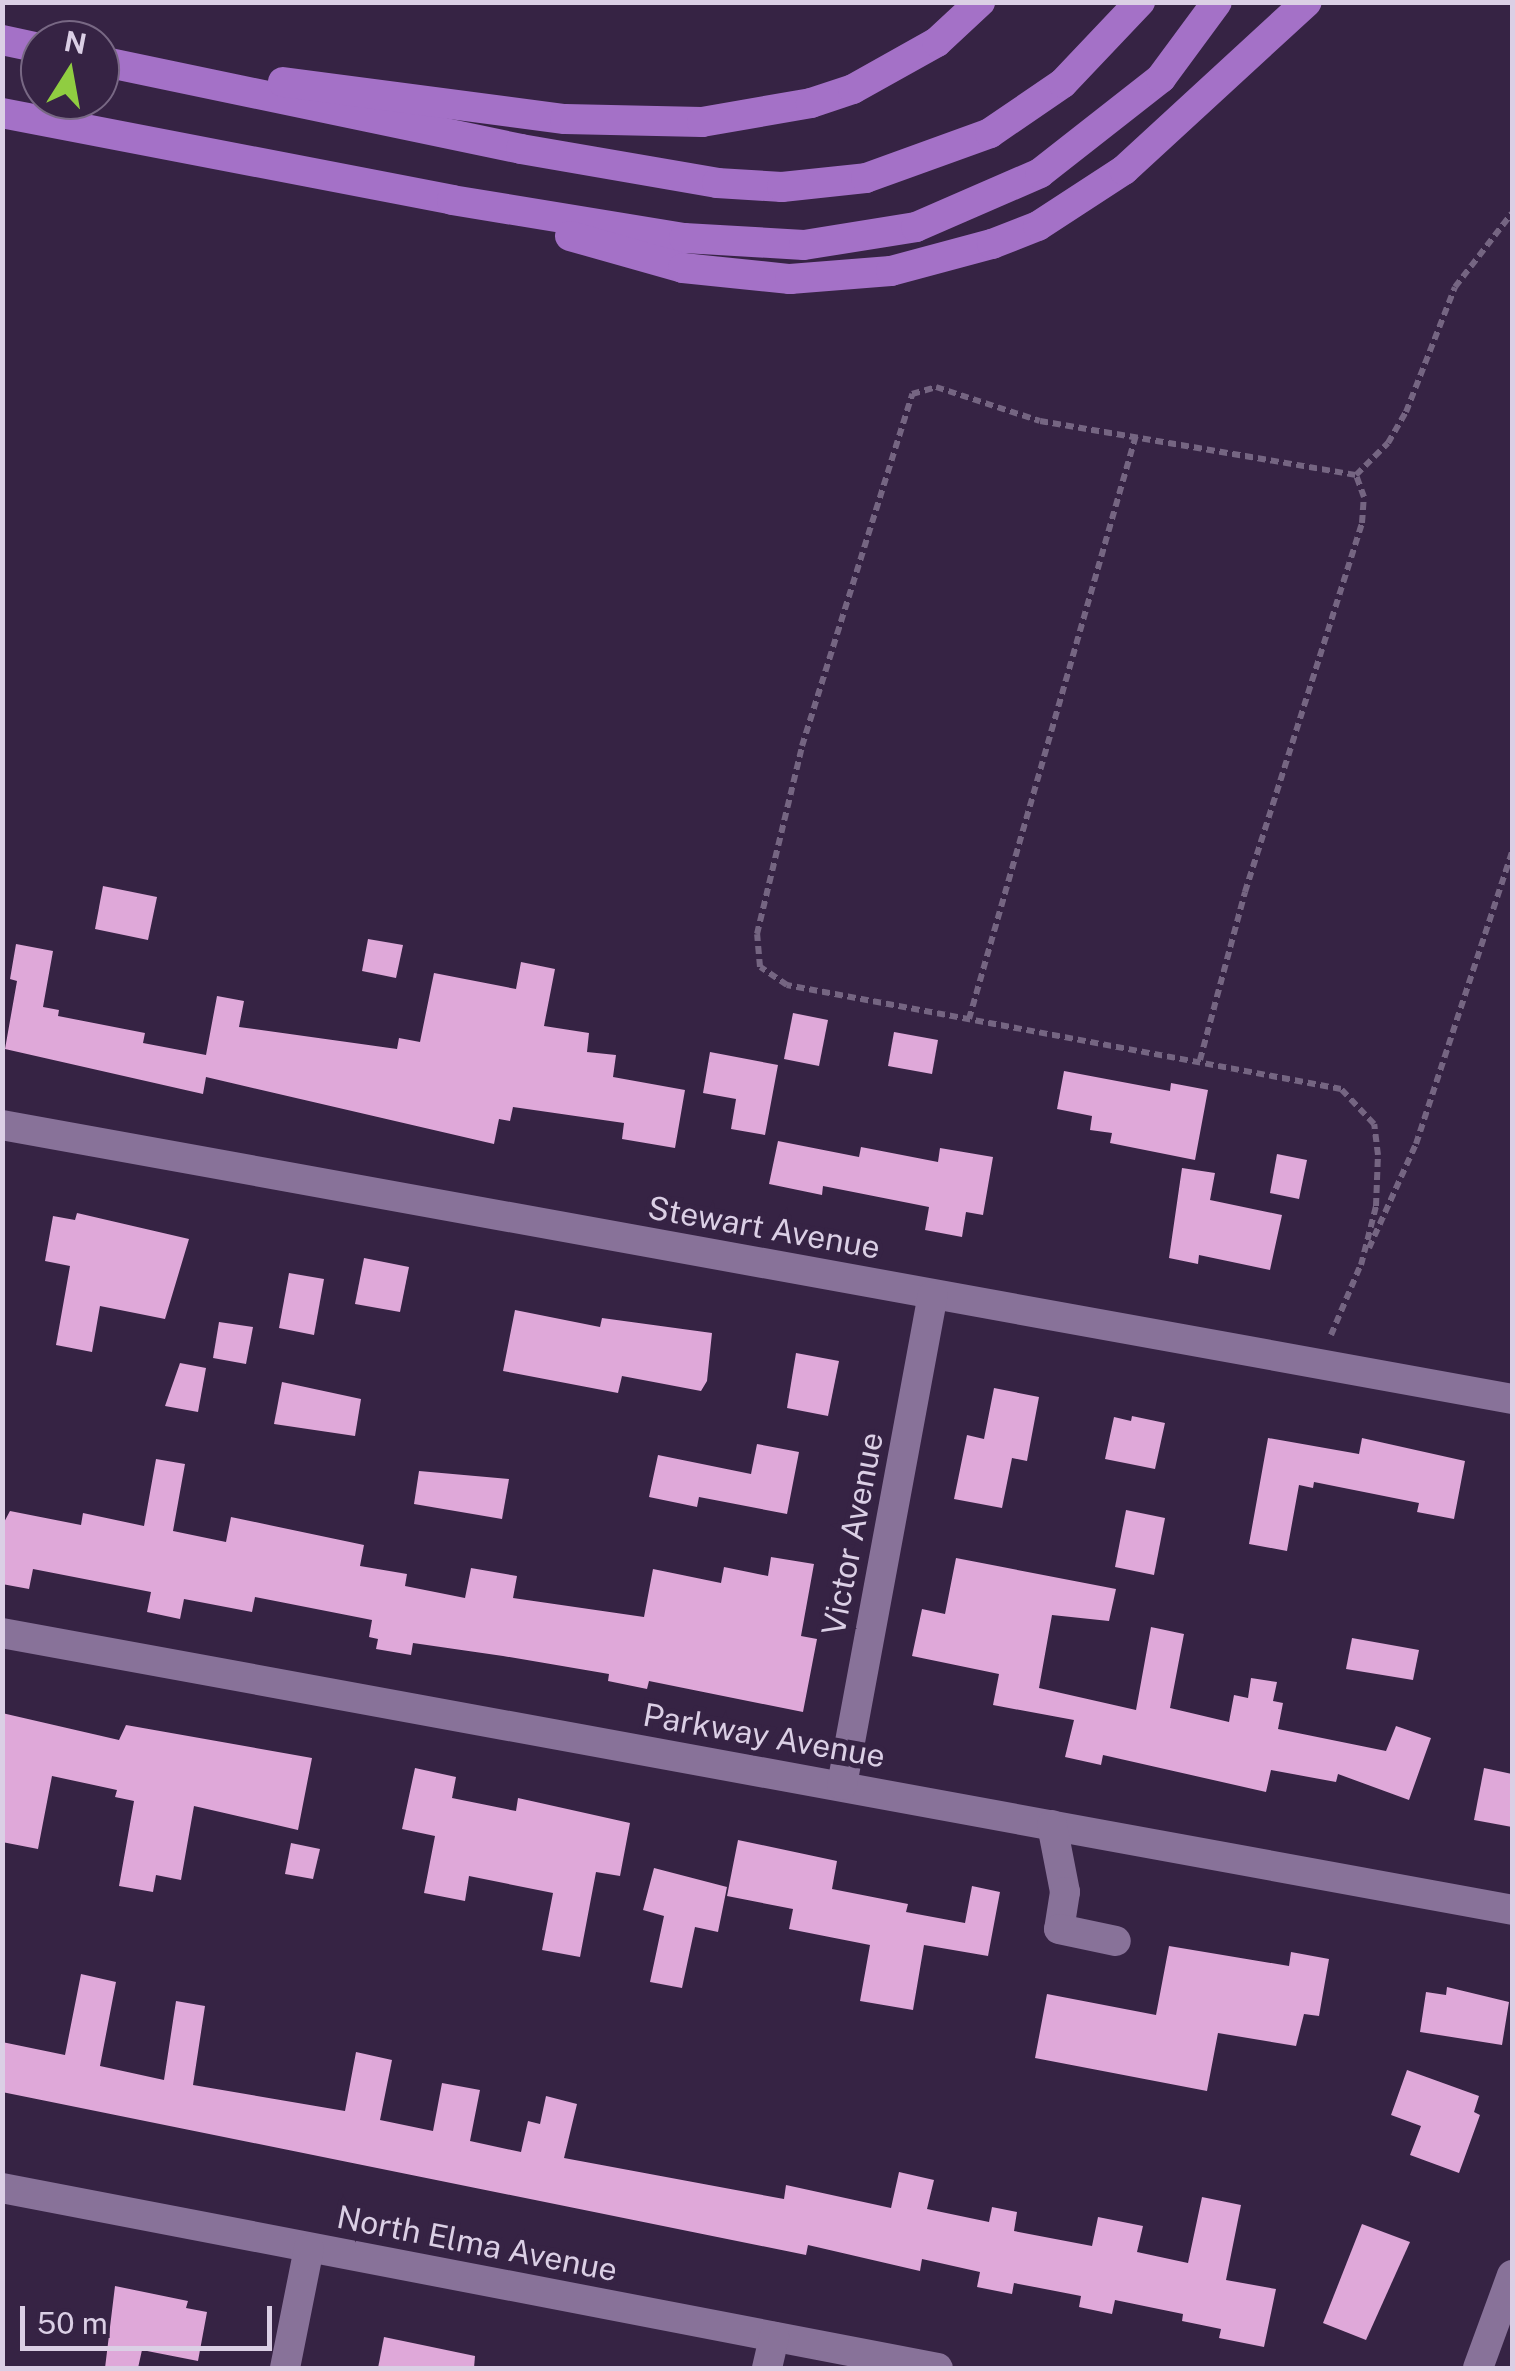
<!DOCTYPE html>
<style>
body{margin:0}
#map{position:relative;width:1515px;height:2371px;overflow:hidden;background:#362344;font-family:"Public Sans",sans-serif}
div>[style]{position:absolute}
.building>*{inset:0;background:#dfa8d9}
.path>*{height:6px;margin-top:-3px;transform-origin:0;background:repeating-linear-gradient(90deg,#756582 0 8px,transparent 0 13px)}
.minor>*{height:30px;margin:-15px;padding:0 15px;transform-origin:15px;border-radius:15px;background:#887299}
.highway>*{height:30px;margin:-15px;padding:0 15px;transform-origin:15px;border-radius:15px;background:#a471c7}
span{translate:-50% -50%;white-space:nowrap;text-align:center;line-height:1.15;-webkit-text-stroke:10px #362344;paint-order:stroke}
.street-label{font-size:32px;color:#dbcfe5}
.frame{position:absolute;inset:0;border:5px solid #dbcfe5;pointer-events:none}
.north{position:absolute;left:20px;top:20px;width:100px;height:100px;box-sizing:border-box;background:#362344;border:2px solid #786884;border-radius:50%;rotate:11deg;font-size:28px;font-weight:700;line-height:40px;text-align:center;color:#dbcfe5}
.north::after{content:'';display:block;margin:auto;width:35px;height:45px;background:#90cd41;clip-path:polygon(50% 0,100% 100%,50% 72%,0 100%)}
.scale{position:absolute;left:20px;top:2306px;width:252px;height:45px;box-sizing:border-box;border:5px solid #dbcfe5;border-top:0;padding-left:12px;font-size:30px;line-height:35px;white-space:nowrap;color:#dbcfe5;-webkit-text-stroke:8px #362344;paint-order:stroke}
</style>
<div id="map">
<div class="building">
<i style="clip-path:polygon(103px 886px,157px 897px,148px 940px,95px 929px)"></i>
<i style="clip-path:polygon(368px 939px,403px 945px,396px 978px,362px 971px)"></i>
<i style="clip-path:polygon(16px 944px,53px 951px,43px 1007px,59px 1010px,58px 1016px,145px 1033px,143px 1043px,206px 1055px,217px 996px,244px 1001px,239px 1027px,397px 1049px,399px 1038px,420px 1042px,434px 973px,516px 989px,521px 962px,555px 969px,544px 1026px,589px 1033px,587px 1052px,616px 1055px,613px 1077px,685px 1090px,675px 1148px,622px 1139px,624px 1123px,513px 1107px,510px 1121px,499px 1119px,494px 1144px,206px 1077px,203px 1094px,5px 1049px,17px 981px,10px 979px)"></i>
<i style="clip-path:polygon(793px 1013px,828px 1020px,819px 1066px,784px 1059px)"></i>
<i style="clip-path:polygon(894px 1032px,938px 1040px,932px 1074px,888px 1066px)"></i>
<i style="clip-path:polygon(710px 1052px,778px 1065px,765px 1135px,731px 1129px,736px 1099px,703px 1093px)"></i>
<i style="clip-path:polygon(1064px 1071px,1170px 1091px,1171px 1083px,1208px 1090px,1195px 1160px,1110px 1143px,1112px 1133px,1090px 1130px,1092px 1116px,1057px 1109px)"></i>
<i style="clip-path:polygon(778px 1141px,859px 1157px,861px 1147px,938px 1162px,940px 1148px,993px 1157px,983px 1215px,966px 1212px,962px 1237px,925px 1230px,929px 1207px,823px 1186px,822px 1195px,769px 1184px)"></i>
<i style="clip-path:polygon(1277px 1154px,1307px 1160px,1299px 1199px,1270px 1193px)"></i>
<i style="clip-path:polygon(1182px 1168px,1215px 1173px,1210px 1200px,1282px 1215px,1270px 1270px,1199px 1255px,1198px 1264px,1169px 1258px)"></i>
<i style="clip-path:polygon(77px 1213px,189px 1239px,165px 1319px,100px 1306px,92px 1352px,56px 1345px,70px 1266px,45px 1261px,53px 1216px,75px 1220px)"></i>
<i style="clip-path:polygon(364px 1258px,409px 1267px,400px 1312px,355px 1304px)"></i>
<i style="clip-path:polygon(289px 1273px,324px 1279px,314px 1335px,279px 1328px)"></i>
<i style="clip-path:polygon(515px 1310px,600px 1327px,602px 1318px,712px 1333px,707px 1381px,701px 1391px,622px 1376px,618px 1393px,503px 1371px)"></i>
<i style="clip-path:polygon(219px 1322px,253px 1327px,246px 1364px,213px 1358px)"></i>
<i style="clip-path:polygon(796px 1353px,839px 1361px,828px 1416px,787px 1408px)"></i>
<i style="clip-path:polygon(180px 1363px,206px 1368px,198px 1412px,165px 1406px)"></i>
<i style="clip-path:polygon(282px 1382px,361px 1399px,355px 1436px,274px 1424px)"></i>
<i style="clip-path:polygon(994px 1388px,1039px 1397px,1027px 1461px,1012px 1458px,1002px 1508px,954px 1499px,967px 1435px,984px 1439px)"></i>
<i style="clip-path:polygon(1132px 1416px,1165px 1423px,1155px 1469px,1105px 1459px,1114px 1417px,1131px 1421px)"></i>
<i style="clip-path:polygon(1268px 1438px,1359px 1454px,1362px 1438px,1465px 1461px,1454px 1519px,1417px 1512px,1419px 1503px,1314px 1482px,1313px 1488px,1299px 1485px,1287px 1551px,1249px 1544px)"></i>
<i style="clip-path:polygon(757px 1444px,799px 1452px,787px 1514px,699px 1497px,697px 1507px,649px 1497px,658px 1455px,751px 1474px)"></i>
<i style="clip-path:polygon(156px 1459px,185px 1464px,173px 1531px,226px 1542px,231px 1517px,364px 1545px,360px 1566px,407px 1574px,405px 1586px,465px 1598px,471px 1568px,517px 1576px,513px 1598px,644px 1617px,653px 1569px,721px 1583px,724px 1567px,768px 1576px,771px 1557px,814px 1564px,801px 1636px,817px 1639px,803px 1712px,649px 1681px,647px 1689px,608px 1681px,609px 1674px,503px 1656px,413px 1643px,411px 1655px,376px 1649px,378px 1639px,369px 1637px,372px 1620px,255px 1597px,252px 1612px,184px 1599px,180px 1619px,147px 1612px,151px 1592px,33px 1569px,29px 1589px,2px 1584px,2px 1526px,10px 1511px,81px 1525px,83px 1513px,144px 1526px)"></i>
<i style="clip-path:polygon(419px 1471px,509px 1479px,502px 1519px,414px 1504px)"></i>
<i style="clip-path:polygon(1126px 1510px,1165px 1518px,1154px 1575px,1115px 1567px)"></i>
<i style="clip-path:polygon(956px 1558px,1116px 1589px,1109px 1621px,1052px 1615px,1039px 1688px,1136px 1710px,1151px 1627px,1184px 1634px,1170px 1708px,1229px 1722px,1234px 1695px,1248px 1698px,1251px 1678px,1277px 1682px,1273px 1701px,1283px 1703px,1278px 1729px,1386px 1751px,1396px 1726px,1431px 1738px,1409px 1800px,1338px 1774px,1336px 1782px,1271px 1770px,1266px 1792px,1103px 1755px,1101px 1765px,1065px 1757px,1074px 1720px,993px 1705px,999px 1674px,912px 1656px,922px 1609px,945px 1614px)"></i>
<i style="clip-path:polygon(1352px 1638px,1419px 1650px,1413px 1680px,1346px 1669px)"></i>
<i style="clip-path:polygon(2px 1713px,119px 1740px,126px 1725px,312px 1758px,298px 1830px,194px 1806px,181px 1880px,156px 1875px,153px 1892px,119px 1886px,134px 1801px,115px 1797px,117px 1790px,52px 1776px,38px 1849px,2px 1842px)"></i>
<i style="clip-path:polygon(415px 1768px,456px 1777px,452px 1798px,516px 1811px,518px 1798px,630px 1823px,620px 1876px,596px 1872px,580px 1957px,542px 1950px,553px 1893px,469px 1876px,465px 1901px,424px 1893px,435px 1836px,402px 1829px)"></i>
<i style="clip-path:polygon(1484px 1768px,1512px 1774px,1512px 1827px,1474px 1820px)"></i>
<i style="clip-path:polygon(738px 1840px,837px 1861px,832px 1889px,908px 1904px,906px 1912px,965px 1923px,972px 1886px,1000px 1892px,988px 1956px,924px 1945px,913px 2010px,860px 2001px,870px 1945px,789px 1929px,793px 1909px,727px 1896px)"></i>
<i style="clip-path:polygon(291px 1843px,320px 1849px,313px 1879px,285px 1874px)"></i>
<i style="clip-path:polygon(654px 1868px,727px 1887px,718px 1932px,695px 1927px,682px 1988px,650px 1982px,664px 1916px,643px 1910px)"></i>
<i style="clip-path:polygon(1169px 1946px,1289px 1966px,1291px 1952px,1329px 1959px,1319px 2016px,1304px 2014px,1296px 2046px,1218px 2033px,1207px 2091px,1035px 2058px,1047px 1994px,1156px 2015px)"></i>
<i style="clip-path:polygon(81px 1974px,116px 1982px,100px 2066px,164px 2080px,176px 2001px,205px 2006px,193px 2085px,345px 2111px,356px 2052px,392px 2060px,380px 2120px,433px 2131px,442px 2083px,480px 2090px,470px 2141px,521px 2152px,528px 2121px,540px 2124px,546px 2096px,577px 2104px,564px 2158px,784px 2199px,786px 2185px,891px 2208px,899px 2172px,934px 2180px,927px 2209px,989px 2222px,992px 2207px,1017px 2212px,1014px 2231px,1092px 2246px,1098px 2217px,1143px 2226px,1137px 2252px,1188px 2263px,1202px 2197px,1241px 2205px,1226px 2280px,1276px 2289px,1264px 2347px,1219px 2338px,1221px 2329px,1182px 2321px,1183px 2314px,1115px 2300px,1112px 2314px,1079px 2307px,1081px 2296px,1014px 2283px,1012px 2294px,977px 2287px,980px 2272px,922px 2259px,920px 2271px,808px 2245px,806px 2255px,2px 2092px,2px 2042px,65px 2055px)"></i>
<i style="clip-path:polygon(1447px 1987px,1509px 2002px,1502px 2045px,1420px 2032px,1426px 1992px,1446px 1995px)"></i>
<i style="clip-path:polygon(1407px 2070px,1479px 2096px,1474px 2112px,1480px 2115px,1459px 2173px,1410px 2155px,1421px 2126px,1391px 2115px)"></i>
<i style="clip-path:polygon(1362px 2224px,1410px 2242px,1366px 2340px,1323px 2323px)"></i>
<i style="clip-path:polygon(115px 2286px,188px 2301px,186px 2308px,207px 2312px,198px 2361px,142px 2350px,138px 2368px,105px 2368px)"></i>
<i style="clip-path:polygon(384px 2337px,475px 2356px,474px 2368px,378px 2368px)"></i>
</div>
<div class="path">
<i style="left:969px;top:1019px;width:607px;rotate:-74.04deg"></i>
<i style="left:1200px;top:1060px;width:174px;rotate:-75deg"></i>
<i style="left:1245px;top:892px;width:387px;rotate:-72.4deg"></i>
<i style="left:1362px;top:523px;width:26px;rotate:-86deg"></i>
<i style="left:1364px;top:497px;width:23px;rotate:-110deg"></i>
<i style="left:1369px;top:1248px;width:114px;rotate:-65.7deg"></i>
<i style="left:1416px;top:1144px;width:307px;rotate:-71.8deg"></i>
<i style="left:1361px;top:1265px;width:61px;rotate:-75.7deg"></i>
<i style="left:1376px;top:1206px;width:51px;rotate:-87.8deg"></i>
<i style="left:1378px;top:1155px;width:31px;rotate:-97deg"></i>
<i style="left:1374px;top:1124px;width:48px;rotate:-133.3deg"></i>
<i style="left:1341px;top:1089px;width:564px;rotate:-169.37deg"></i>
<i style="left:787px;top:985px;width:32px;rotate:-146deg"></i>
<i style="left:760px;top:967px;width:33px;rotate:-95deg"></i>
<i style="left:757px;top:934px;width:193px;rotate:-76.5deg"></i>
<i style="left:802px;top:746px;width:369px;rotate:-72.6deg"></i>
<i style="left:912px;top:394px;width:25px;rotate:-16deg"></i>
<i style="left:936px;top:387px;width:109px;rotate:18.1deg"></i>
<i style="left:1040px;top:421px;width:321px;rotate:9.7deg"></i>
<i style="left:1356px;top:475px;width:45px;rotate:-45deg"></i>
<i style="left:1388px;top:443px;width:36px;rotate:-60deg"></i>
<i style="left:1406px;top:412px;width:134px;rotate:-68.6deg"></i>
<i style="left:1455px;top:287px;width:93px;rotate:-52.4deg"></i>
<i style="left:1331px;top:1335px;width:77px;rotate:-67.1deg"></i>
</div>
<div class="minor">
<i style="left:2px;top:1125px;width:1535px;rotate:10.28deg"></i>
<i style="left:2px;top:1633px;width:1535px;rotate:10.39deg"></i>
<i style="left:842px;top:1785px;width:498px;rotate:-79.5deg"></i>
<i style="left:1052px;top:1825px;width:68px;rotate:79deg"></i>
<i style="left:1065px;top:1892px;width:37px;rotate:99deg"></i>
<i style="left:1059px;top:1929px;width:58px;rotate:11.9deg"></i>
<i style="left:2px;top:2188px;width:953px;rotate:10.89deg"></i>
<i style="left:285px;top:2368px;width:122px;rotate:-78.7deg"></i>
<i style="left:767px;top:2368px;width:32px;rotate:-77deg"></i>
<i style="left:1478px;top:2368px;width:99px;rotate:-69.9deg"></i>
</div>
<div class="highway">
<i style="left:2px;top:40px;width:39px;rotate:12deg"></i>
<i style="left:100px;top:61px;width:430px;rotate:11.8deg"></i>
<i style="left:521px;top:149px;width:199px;rotate:9.8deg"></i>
<i style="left:717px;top:183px;width:65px;rotate:3.5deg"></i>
<i style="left:782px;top:187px;width:84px;rotate:-6.1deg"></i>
<i style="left:866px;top:178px;width:132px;rotate:-19.9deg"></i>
<i style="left:990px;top:133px;width:88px;rotate:-34.4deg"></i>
<i style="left:1063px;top:83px;width:112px;rotate:-46.5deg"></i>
<i style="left:283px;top:82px;width:284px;rotate:7.5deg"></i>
<i style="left:565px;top:119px;width:137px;rotate:1.3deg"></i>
<i style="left:702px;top:122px;width:111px;rotate:-9.9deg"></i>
<i style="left:811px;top:103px;width:44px;rotate:-18.4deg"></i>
<i style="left:853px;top:89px;width:96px;rotate:-29.2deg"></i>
<i style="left:937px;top:42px;width:59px;rotate:-42.9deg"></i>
<i style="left:2px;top:113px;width:458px;rotate:10.9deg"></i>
<i style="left:452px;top:200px;width:235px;rotate:9.3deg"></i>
<i style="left:684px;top:238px;width:120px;rotate:3.3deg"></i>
<i style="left:804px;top:245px;width:113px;rotate:-9.1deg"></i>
<i style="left:916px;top:227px;width:135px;rotate:-23.5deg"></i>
<i style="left:1040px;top:173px;width:154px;rotate:-38.1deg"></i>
<i style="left:1161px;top:78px;width:94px;rotate:-53.6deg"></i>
<i style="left:570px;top:236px;width:117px;rotate:15.8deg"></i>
<i style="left:683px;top:268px;width:108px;rotate:5.9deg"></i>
<i style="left:790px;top:279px;width:101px;rotate:-4.5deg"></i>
<i style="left:891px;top:271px;width:105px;rotate:-15deg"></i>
<i style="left:992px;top:244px;width:49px;rotate:-21.4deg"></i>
<i style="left:1038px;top:226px;width:103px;rotate:-33.1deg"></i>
<i style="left:1124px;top:170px;width:248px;rotate:-42.6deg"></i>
</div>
<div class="street-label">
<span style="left:764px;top:1228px;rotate:10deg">Stewart Avenue</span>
<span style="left:853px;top:1534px;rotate:-79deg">Victor Avenue</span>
<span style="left:764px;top:1736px;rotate:10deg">Parkway Avenue</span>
<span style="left:477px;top:2244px;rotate:11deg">North Elma Avenue</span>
</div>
<div class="frame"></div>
<div class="north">N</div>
<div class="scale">50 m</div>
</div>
